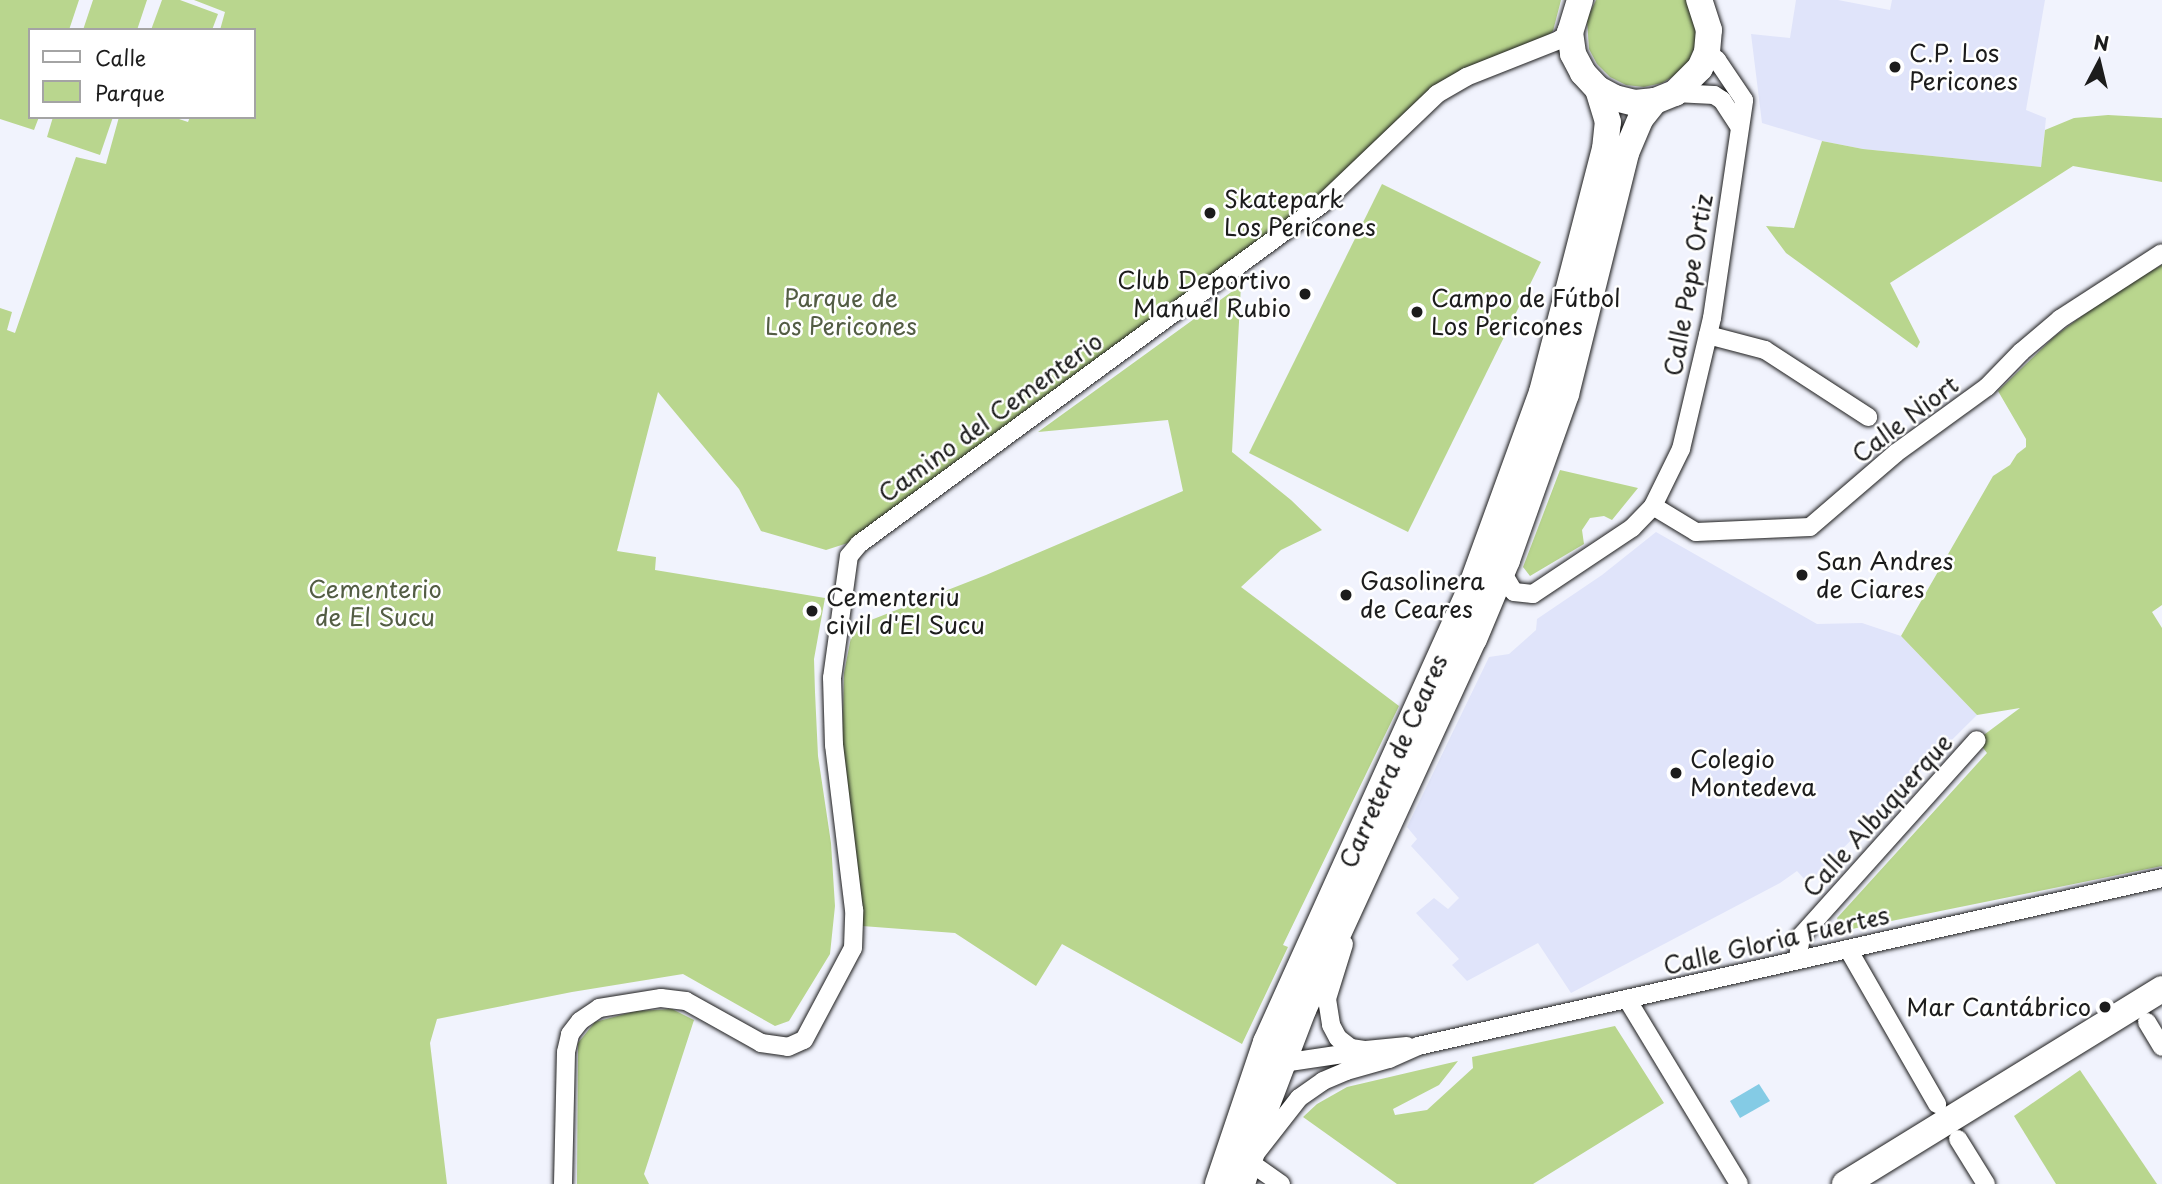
<!DOCTYPE html>
<meta charset="utf-8">
<style>
body{margin:0}
#map{position:relative;width:2162px;height:1184px;overflow:hidden;background:#f1f3fd;font-family:"Playpen Sans",sans-serif}
div>[style]{position:absolute}
.built>*{inset:0;background:#e0e4fa}
.green>*{inset:0;background:#b9d68e}
.water>*{inset:0;background:#84cbe5}
.roads{filter:drop-shadow(0 0 2px #1c1c1c) drop-shadow(0 0 2px #1c1c1c)}
.street>*{height:18px;margin:-9px;padding:0 9px;transform-origin:9px;border-radius:9px;background:#fff}
.secondary>*{height:26px;margin:-13px;padding:0 13px;transform-origin:13px;border-radius:13px;background:#fff}
.dots>*{width:19px;height:19px;translate:-50% -50%;box-sizing:border-box;border:4px solid #fff;border-radius:50%}
span{translate:-50% -50%;white-space:nowrap;text-align:center;line-height:1.15;-webkit-text-stroke:5px #fff;paint-order:stroke}
.poi-label{font-size:24px;color:#1c1c1c}
.left{translate:0 -50%;text-align:left}
.right{translate:-100% -50%;text-align:right}
.street-label{font-size:24px;color:#1c1c1c}
.park-label{font-size:24px;color:#535d44}
.legend{position:absolute;left:28px;top:28px;width:228px;height:91px;box-sizing:border-box;background:#fff;border:2px solid #a4a4a4;margin:0;padding:9px 12px;list-style:none;font-size:21px;color:#1c1c1c}
.legend li{display:flex;align-items:center;gap:14px;height:35px}
.legend b{width:35px;border:2px solid #a4a4a4}
.north{position:absolute;left:2064px;top:28px;width:70px;height:70px;-webkit-text-stroke:5px #fff;paint-order:stroke;rotate:7deg;font-size:19px;font-weight:700;line-height:28px;text-align:center;color:#1c1c1c}
.north::after{content:'';display:block;margin:auto;width:24px;height:32px;background:#1c1c1c;clip-path:polygon(50% 0,100% 100%,50% 72%,0 100%)}
</style>
<div id="map">
<div class="built">
<i style="clip-path:polygon(1796px 0,1838px 0,1890px 10px,1892px 0,2045px 0,2026px 110px,2046px 118px,2041px 167px,1863px 149px,1822px 141px,1762px 123px,1751px 34px,1790px 38px)"></i>
<i style="clip-path:polygon(1656px 532px,1817px 624px,1862px 623px,1901px 636px,1977px 715px,1808px 883px,1797px 871px,1780px 883px,1571px 993px,1538px 943px,1467px 981px,1452px 965px,1459px 959px,1416px 913px,1434px 898px,1448px 909px,1459px 898px,1411px 846px,1417px 839px,1407px 827px,1489px 657px,1509px 654px,1536px 630px,1537px 619px,1602px 575px)"></i>
</div>
<div class="green">
<i style="clip-path:polygon(0 0,79px 0,69px 30px,30px 30px,30px 117px,39px 117px,34px 130px,0 119px)"></i>
<i style="clip-path:polygon(93px 0,147px 0,137px 30px,83px 30px)"></i>
<i style="clip-path:polygon(162px 0,180px 0,218px 14px,212px 30px,151px 30px)"></i>
<i style="clip-path:polygon(194px 0,1561px 0,1553px 31px,1548px 36px,1461px 70px,1317px 201px,854px 541px,826px 550px,761px 531px,739px 489px,658px 392px,617px 551px,656px 557px,655px 570px,825px 598px,814px 659px,815px 692px,818px 756px,831px 843px,835px 906px,830px 954px,789px 1021px,775px 1026px,683px 974px,572px 992px,437px 1019px,430px 1043px,447px 1184px,0 1184px,0 308px,12px 312px,7px 330px,15px 333px,76px 157px,106px 164px,119px 117px,173px 117px,188px 122px,190px 117px,254px 117px,254px 30px,220px 30px,225px 12px)"></i>
<i style="clip-path:polygon(1596px 0,1687px 0,1697px 27px,1696px 44px,1689px 61px,1677px 74px,1662px 83px,1644px 87px,1626px 85px,1610px 77px,1597px 64px,1589px 49px,1587px 19px)"></i>
<i style="clip-path:polygon(2108px 115px,2162px 118px,2162px 182px,2073px 166px,1890px 283px,1920px 342px,1917px 348px,1786px 253px,1766px 226px,1794px 228px,1822px 141px,1863px 149px,2041px 167px,2045px 130px,2074px 118px)"></i>
<i style="clip-path:polygon(53px 117px,113px 117px,100px 155px,47px 137px)"></i>
<i style="clip-path:polygon(1382px 184px,1541px 262px,1408px 532px,1249px 453px)"></i>
<i style="clip-path:polygon(2162px 265px,2162px 605px,2152px 612px,2162px 628px,2162px 866px,1842px 931px,1837px 918px,1987px 753px,1977px 740px,2020px 708px,1977px 715px,1901px 636px,1993px 476px,2010px 465px,2017px 454px,2026px 447px,2026px 439px,1998px 391px,2055px 336px,2120px 288px)"></i>
<i style="clip-path:polygon(1241px 285px,1232px 452px,1291px 500px,1322px 530px,1281px 550px,1241px 587px,1399px 706px,1283px 945px,1288px 947px,1242px 1044px,1062px 944px,1036px 986px,955px 933px,862px 926px,863px 908px,842px 759px,844px 673px,853px 627px,986px 575px,1183px 491px,1168px 420px,1038px 432px)"></i>
<i style="clip-path:polygon(1560px 470px,1638px 488px,1612px 520px,1604px 516px,1590px 518px,1582px 530px,1584px 544px,1530px 576px,1523px 567px)"></i>
<i style="clip-path:polygon(672px 1009px,694px 1020px,644px 1174px,649px 1184px,577px 1184px,578px 1043px,595px 1022px,636px 1011px)"></i>
<i style="clip-path:polygon(1615px 1026px,1664px 1103px,1533px 1184px,1397px 1184px,1303px 1117px,1317px 1104px,1347px 1087px,1458px 1061px,1439px 1085px,1393px 1109px,1395px 1115px,1427px 1110px,1473px 1068px,1472px 1057px)"></i>
<i style="clip-path:polygon(2080px 1070px,2157px 1184px,2056px 1184px,2014px 1116px)"></i>
</div>
<div class="water">
<i style="clip-path:polygon(1759px 1084px,1770px 1101px,1740px 1118px,1730px 1101px)"></i>
</div>
<div class="roads">
<div class="street">
<i style="left:1675px;top:93px;width:39px;rotate:3deg"></i>
<i style="left:1714px;top:95px;width:9px;rotate:32deg"></i>
<i style="left:1722px;top:100px;width:30px;rotate:57deg"></i>
<i style="left:1708px;top:335px;width:59px;rotate:14.7deg"></i>
<i style="left:1765px;top:350px;width:123px;rotate:33deg"></i>
<i style="left:1653px;top:506px;width:50px;rotate:31.2deg"></i>
<i style="left:1696px;top:532px;width:114px;rotate:-2.5deg"></i>
<i style="left:1810px;top:527px;width:113px;rotate:-40.7deg"></i>
<i style="left:1896px;top:453px;width:112px;rotate:-36deg"></i>
<i style="left:1987px;top:387px;width:49px;rotate:-45.8deg"></i>
<i style="left:2021px;top:352px;width:51px;rotate:-40.2deg"></i>
<i style="left:2060px;top:319px;width:121px;rotate:-32.9deg"></i>
<i style="left:1502px;top:572px;width:23px;rotate:59deg"></i>
<i style="left:1514px;top:592px;width:19px;rotate:6deg"></i>
<i style="left:1533px;top:594px;width:119px;rotate:-33.7deg"></i>
<i style="left:1632px;top:528px;width:30px;rotate:-46deg"></i>
<i style="left:1653px;top:506px;width:64px;rotate:-63.8deg"></i>
<i style="left:1681px;top:449px;width:135px;rotate:-76.7deg"></i>
<i style="left:1712px;top:318px;width:220px;rotate:-81.6deg"></i>
<i style="left:1744px;top:100px;width:48px;rotate:-124deg"></i>
<i style="left:1717px;top:60px;width:13px;rotate:-141deg"></i>
<i style="left:1344px;top:944px;width:58px;rotate:107.2deg"></i>
<i style="left:1327px;top:999px;width:26px;rotate:81deg"></i>
<i style="left:1331px;top:1025px;width:15px;rotate:62deg"></i>
<i style="left:1338px;top:1038px;width:16px;rotate:38deg"></i>
<i style="left:1351px;top:1048px;width:15px;rotate:8deg"></i>
<i style="left:1366px;top:1050px;width:41px;rotate:-5.6deg"></i>
<i style="left:1848px;top:949px;width:179px;rotate:60.1deg"></i>
<i style="left:1798px;top:959px;width:23px;rotate:-83deg"></i>
<i style="left:1801px;top:936px;width:263px;rotate:-48.1deg"></i>
<i style="left:1627px;top:999px;width:216px;rotate:58.8deg"></i>
<i style="left:2147px;top:1022px;width:29px;rotate:59deg"></i>
<i style="left:1276px;top:1064px;width:88px;rotate:-8.5deg"></i>
<i style="left:1958px;top:1139px;width:53px;rotate:58.1deg"></i>
<i style="left:563px;top:1184px;width:132px;rotate:-88.7deg"></i>
<i style="left:566px;top:1052px;width:18px;rotate:-77deg"></i>
<i style="left:570px;top:1034px;width:16px;rotate:-52deg"></i>
<i style="left:580px;top:1021px;width:23px;rotate:-34deg"></i>
<i style="left:599px;top:1008px;width:63px;rotate:-9.2deg"></i>
<i style="left:661px;top:998px;width:25px;rotate:7deg"></i>
<i style="left:686px;top:1001px;width:86px;rotate:29.2deg"></i>
<i style="left:761px;top:1043px;width:27px;rotate:8deg"></i>
<i style="left:788px;top:1047px;width:17px;rotate:-24deg"></i>
<i style="left:804px;top:1040px;width:104px;rotate:-62deg"></i>
<i style="left:853px;top:948px;width:38px;rotate:-88deg"></i>
<i style="left:854px;top:910px;width:166px;rotate:-96.9deg"></i>
<i style="left:834px;top:745px;width:67px;rotate:-91.7deg"></i>
<i style="left:832px;top:678px;width:123px;rotate:-82.1deg"></i>
<i style="left:849px;top:556px;width:16px;rotate:-50deg"></i>
<i style="left:859px;top:544px;width:574px;rotate:-36.29deg"></i>
<i style="left:1322px;top:204px;width:159px;rotate:-43.7deg"></i>
<i style="left:1437px;top:94px;width:34px;rotate:-30deg"></i>
<i style="left:1466px;top:77px;width:100px;rotate:-21.7deg"></i>
<i style="left:1559px;top:40px;width:14px;rotate:-36deg"></i>
<i style="left:1281px;top:1184px;width:39px;rotate:-145deg"></i>
<i style="left:1249px;top:1162px;width:81px;rotate:-52deg"></i>
<i style="left:1299px;top:1098px;width:29px;rotate:-35deg"></i>
<i style="left:1323px;top:1081px;width:25px;rotate:-23deg"></i>
<i style="left:1346px;top:1071px;width:45px;rotate:-15.6deg"></i>
<i style="left:1389px;top:1059px;width:32px;rotate:-24deg"></i>
<i style="left:1418px;top:1046px;width:763px;rotate:-12.72deg"></i>
</div>
<div class="secondary">
<i style="left:1580px;top:0;width:34px;rotate:107deg"></i>
<i style="left:1570px;top:32px;width:22px;rotate:82deg"></i>
<i style="left:1573px;top:54px;width:21px;rotate:62deg"></i>
<i style="left:1583px;top:73px;width:22px;rotate:47deg"></i>
<i style="left:1598px;top:89px;width:19px;rotate:28deg"></i>
<i style="left:1615px;top:98px;width:21px;rotate:14deg"></i>
<i style="left:1635px;top:103px;width:20px;rotate:-6deg"></i>
<i style="left:1655px;top:101px;width:22px;rotate:-22deg"></i>
<i style="left:1675px;top:93px;width:35px;rotate:-45deg"></i>
<i style="left:1700px;top:68px;width:17px;rotate:-66deg"></i>
<i style="left:1707px;top:52px;width:22px;rotate:-85deg"></i>
<i style="left:1709px;top:30px;width:32px;rotate:-108deg"></i>
<i style="left:1218px;top:1184px;width:150px;rotate:-71.3deg"></i>
<i style="left:1266px;top:1042px;width:496px;rotate:-65.7deg"></i>
<i style="left:1470px;top:590px;width:211px;rotate:-70deg"></i>
<i style="left:1542px;top:392px;width:251px;rotate:-75.5deg"></i>
<i style="left:1605px;top:149px;width:27px;rotate:-84deg"></i>
<i style="left:1608px;top:122px;width:34px;rotate:-107deg"></i>
<i style="left:1242px;top:1184px;width:81px;rotate:-72.7deg"></i>
<i style="left:1266px;top:1107px;width:104px;rotate:-69.1deg"></i>
<i style="left:1303px;top:1010px;width:409px;rotate:-65.3deg"></i>
<i style="left:1474px;top:639px;width:86px;rotate:-67.3deg"></i>
<i style="left:1507px;top:560px;width:176px;rotate:-70.4deg"></i>
<i style="left:1566px;top:394px;width:248px;rotate:-76deg"></i>
<i style="left:1626px;top:153px;width:38px;rotate:-67deg"></i>
<i style="left:1641px;top:118px;width:22px;rotate:-51deg"></i>
<i style="left:1845px;top:1184px;width:372px;rotate:-31.6deg"></i>
</div>
</div>
<div class="dots">
<i style="left:1895px;top:67px;background:#1c1c1c"></i>
<i style="left:1210px;top:213px;background:#1c1c1c"></i>
<i style="left:1305px;top:294px;background:#1c1c1c"></i>
<i style="left:1417px;top:312px;background:#1c1c1c"></i>
<i style="left:1802px;top:575px;background:#1c1c1c"></i>
<i style="left:1346px;top:595px;background:#1c1c1c"></i>
<i style="left:812px;top:611px;background:#1c1c1c"></i>
<i style="left:1676px;top:773px;background:#1c1c1c"></i>
<i style="left:2105px;top:1007px;background:#1c1c1c"></i>
</div>
<div class="poi-label">
<span class="left" style="left:1909px;top:67px">C.P. Los<br>Pericones</span>
<span class="left" style="left:1224px;top:213px">Skatepark<br>Los Pericones</span>
<span class="right" style="left:1291px;top:294px">Club Deportivo<br>Manuel Rubio</span>
<span class="left" style="left:1431px;top:312px">Campo de Fútbol<br>Los Pericones</span>
<span class="left" style="left:1816px;top:575px">San Andres<br>de Ciares</span>
<span class="left" style="left:1360px;top:595px">Gasolinera<br>de Ceares</span>
<span class="left" style="left:826px;top:611px">Cementeriu<br>civil d'El Sucu</span>
<span class="left" style="left:1690px;top:773px">Colegio<br>Montedeva</span>
<span class="right" style="left:2091px;top:1007px">Mar Cantábrico</span>
</div>
<div class="street-label">
<span style="left:1688px;top:285px;rotate:-80deg">Calle Pepe Ortiz</span>
<span style="left:990px;top:417px;rotate:-36deg">Camino del Cementerio</span>
<span style="left:1905px;top:419px;rotate:-37deg">Calle Niort</span>
<span style="left:1393px;top:761px;rotate:-66deg">Carretera de Ceares</span>
<span style="left:1877px;top:815px;rotate:-48deg">Calle Albuquerque</span>
<span style="left:1776px;top:940px;rotate:-13deg">Calle Gloria Fuertes</span>
</div>
<div class="park-label">
<span style="left:841px;top:312px">Parque de<br>Los Pericones</span>
<span style="left:375px;top:603px">Cementerio<br>de El Sucu</span>
</div>
<ul class="legend">
<li><b style="height:9px;background:#fff"></b>Calle</li>
<li><b style="height:19px;background:#b9d68e"></b>Parque</li>
</ul>
<div class="north">N</div>
</div>
